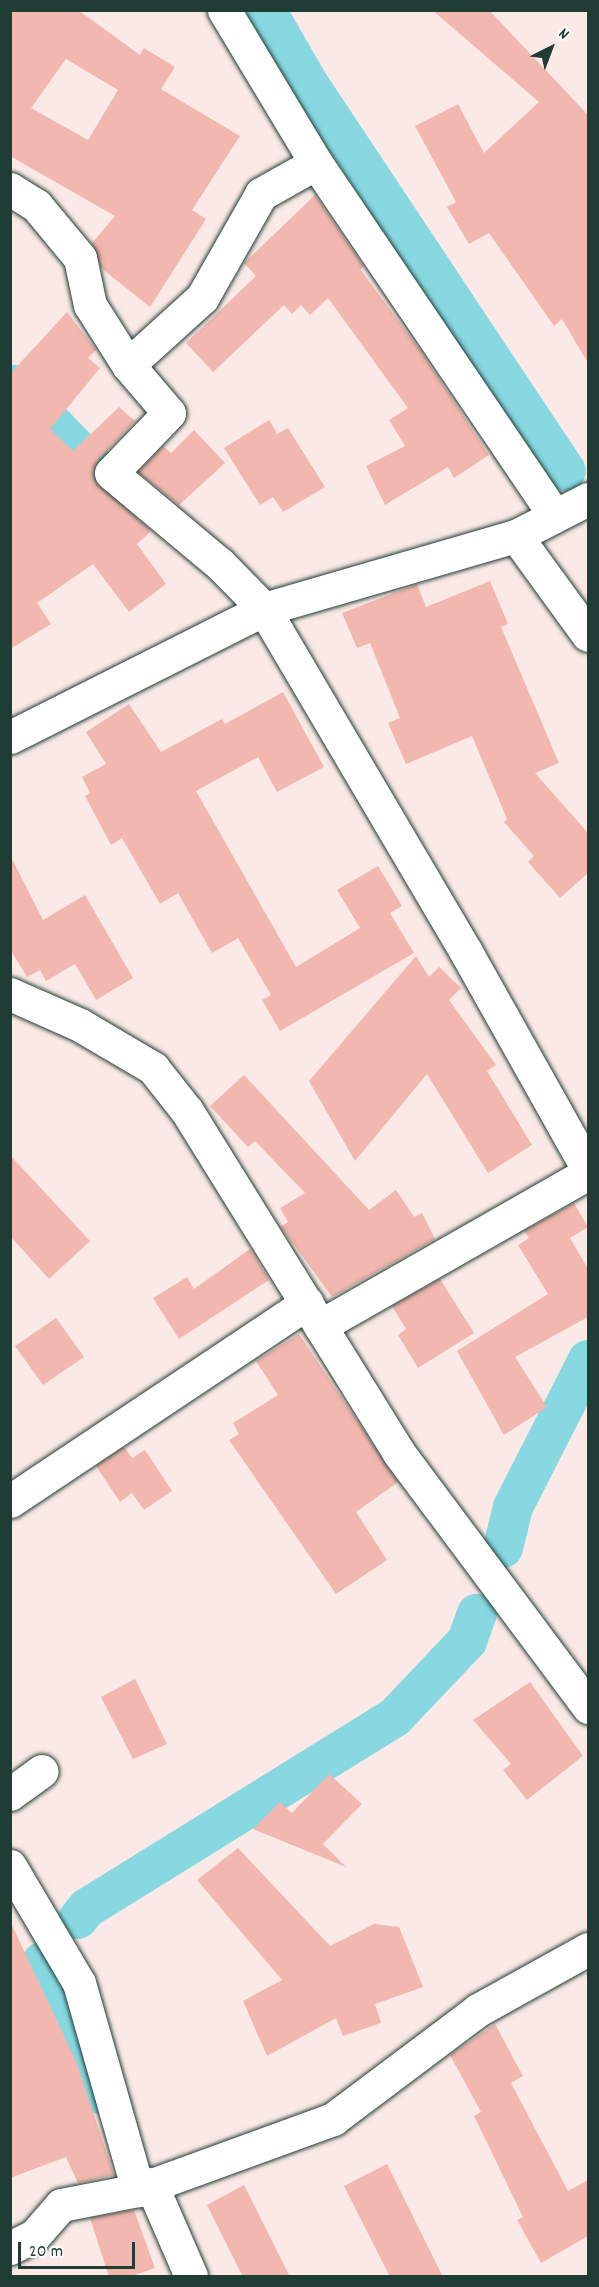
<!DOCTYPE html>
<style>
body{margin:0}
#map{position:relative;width:599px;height:2287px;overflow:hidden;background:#fbe9e7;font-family:Dekko,sans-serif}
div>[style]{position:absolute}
.canal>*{height:40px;margin:-20px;padding:0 20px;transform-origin:20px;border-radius:20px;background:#87d8e1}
.building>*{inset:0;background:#f2b7af}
.roads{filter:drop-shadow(0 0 2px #1f3d34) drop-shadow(0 0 2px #1f3d34)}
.minor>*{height:33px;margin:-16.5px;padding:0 16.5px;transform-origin:16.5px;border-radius:16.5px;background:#fff}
.tertiary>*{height:33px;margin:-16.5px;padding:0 16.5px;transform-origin:16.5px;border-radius:16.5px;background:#fff}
span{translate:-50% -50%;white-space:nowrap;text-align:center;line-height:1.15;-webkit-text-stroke:6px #fff;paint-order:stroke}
.frame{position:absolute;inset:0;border:12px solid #1f3d34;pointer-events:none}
.north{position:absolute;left:521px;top:18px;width:60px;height:60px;-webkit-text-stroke:4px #fff;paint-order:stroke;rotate:42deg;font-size:16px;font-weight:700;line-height:24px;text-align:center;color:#1f3d34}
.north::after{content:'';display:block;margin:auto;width:21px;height:27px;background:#1f3d34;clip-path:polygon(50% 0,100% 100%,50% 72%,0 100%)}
.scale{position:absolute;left:18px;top:2242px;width:117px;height:27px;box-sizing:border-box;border:3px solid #1f3d34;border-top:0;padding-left:8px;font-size:18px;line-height:21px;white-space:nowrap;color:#1f3d34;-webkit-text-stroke:4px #fff;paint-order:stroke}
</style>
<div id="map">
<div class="canal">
<i style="left:266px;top:10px;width:84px;rotate:60.1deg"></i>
<i style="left:308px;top:83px;width:466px;rotate:56.4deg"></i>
<i style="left:15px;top:385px;width:144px;rotate:45.8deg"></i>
<i style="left:503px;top:1548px;width:42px;rotate:-76.3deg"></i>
<i style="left:513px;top:1507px;width:165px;rotate:-63deg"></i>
<i style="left:78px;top:1919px;width:14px;rotate:-51deg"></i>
<i style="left:87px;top:1908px;width:362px;rotate:-31.8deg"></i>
<i style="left:395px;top:1717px;width:105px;rotate:-46.5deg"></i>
<i style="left:467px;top:1641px;width:29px;rotate:-70deg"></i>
<i style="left:42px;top:1962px;width:143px;rotate:67deg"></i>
</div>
<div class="building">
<i style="clip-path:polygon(evenodd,10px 10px,78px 10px,140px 55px,144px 48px,175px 67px,161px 89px,240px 136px,192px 210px,206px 219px,150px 307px,101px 268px,92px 243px,115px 216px,10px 156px,10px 10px,66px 59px,118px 90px,88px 140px,31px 108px,66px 59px)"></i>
<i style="clip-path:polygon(432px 10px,489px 10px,588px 115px,588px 363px,562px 319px,554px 326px,489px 233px,469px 244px,447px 207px,456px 202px,415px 126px,458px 104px,484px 153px,539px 102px)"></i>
<i style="clip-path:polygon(315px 195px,364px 267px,360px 269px,422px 353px,489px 455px,454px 478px,448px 467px,385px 505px,366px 466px,405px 446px,389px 420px,408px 408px,328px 298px,310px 315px,301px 305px,292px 314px,284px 305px,213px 372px,186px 343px,256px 276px,244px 263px)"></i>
<i style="clip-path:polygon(67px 312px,96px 350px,88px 358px,100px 368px,50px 429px,73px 451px,119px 407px,135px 421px,98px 460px,93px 478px,151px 531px,137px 544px,166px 584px,129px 612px,93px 564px,37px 603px,51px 624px,10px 649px,10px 374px)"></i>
<i style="clip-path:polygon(269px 420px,277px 434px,288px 428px,325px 487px,283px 512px,273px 497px,260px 505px,224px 448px)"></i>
<i style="clip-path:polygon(194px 430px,225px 463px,179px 505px,138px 472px,163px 446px,171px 453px)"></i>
<i style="clip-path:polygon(490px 581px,508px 624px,501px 627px,559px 763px,535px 773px,588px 833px,588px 873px,560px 898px,528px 862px,534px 856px,504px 822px,507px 819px,472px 736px,406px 764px,388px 723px,400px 718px,370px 643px,357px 648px,342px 613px,417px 584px,426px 607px)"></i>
<i style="clip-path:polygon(283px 692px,324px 767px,277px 792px,258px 757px,196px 791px,296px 967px,360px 928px,337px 890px,378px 866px,402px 906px,390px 913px,414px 953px,280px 1031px,262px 1000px,271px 995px,238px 938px,212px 953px,178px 893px,160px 904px,122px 838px,111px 845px,85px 796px,90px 793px,82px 777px,106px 764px,86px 732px,129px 704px,161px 752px,222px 719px,225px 724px)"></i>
<i style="clip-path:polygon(10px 855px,43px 920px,85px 895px,133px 978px,96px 1000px,75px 964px,46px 981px,40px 970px,27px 977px,10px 949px)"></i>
<i style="clip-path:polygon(416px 956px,429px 977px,439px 967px,461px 988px,449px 1000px,496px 1065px,487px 1071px,532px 1145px,488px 1173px,427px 1074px,355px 1161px,309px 1081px)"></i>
<i style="clip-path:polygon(244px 1075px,369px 1210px,396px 1190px,414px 1217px,422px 1213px,435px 1239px,332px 1297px,281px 1227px,288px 1222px,280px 1208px,305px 1193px,255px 1141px,248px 1147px,210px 1106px)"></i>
<i style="clip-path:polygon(10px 1155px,90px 1241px,49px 1279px,10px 1236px)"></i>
<i style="clip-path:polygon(574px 1203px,588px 1227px,570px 1238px,588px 1269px,588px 1317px,515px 1357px,547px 1407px,504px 1435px,457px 1351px,548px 1294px,518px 1245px,529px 1238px,524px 1231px)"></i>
<i style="clip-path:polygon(250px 1249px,269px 1280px,179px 1339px,153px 1298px,187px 1277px,194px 1289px)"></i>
<i style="clip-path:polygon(440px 1279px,474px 1333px,418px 1368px,398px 1335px,406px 1329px,392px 1306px)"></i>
<i style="clip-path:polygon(56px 1318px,84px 1357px,43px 1385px,15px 1346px)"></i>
<i style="clip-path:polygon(299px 1334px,398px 1482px,356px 1512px,387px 1560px,336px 1594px,229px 1440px,239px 1434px,233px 1423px,278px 1395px,256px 1361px)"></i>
<i style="clip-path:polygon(124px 1447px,132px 1458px,145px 1450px,172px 1491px,144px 1510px,132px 1493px,120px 1502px,96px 1466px)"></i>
<i style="clip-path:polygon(135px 1679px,167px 1744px,133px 1759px,101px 1697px)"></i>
<i style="clip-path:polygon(530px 1682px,583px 1756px,527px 1800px,503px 1770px,511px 1764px,473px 1720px)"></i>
<i style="clip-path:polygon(329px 1774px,362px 1804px,323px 1844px,346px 1867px,253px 1829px,280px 1802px,292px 1813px)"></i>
<i style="clip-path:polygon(238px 1848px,330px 1946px,374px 1924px,399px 1927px,423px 1987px,375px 2004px,381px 2023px,343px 2036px,336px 2018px,267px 2056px,243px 2001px,282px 1980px,197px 1880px)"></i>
<i style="clip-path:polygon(10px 1921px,76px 2061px,114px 2175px,78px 2183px,66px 2157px,10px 2178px)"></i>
<i style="clip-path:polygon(495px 2024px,523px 2076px,511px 2083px,568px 2191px,588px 2180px,588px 2236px,541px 2263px,517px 2220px,523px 2217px,474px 2116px,481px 2112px,450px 2055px)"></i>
<i style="clip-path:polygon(387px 2164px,443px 2277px,390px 2277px,344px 2186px)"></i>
<i style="clip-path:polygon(244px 2185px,290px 2277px,243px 2277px,207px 2205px)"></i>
<i style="clip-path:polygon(134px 2210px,155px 2268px,129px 2277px,109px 2277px,90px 2218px)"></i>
</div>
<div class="roads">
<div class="minor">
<i style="left:224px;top:10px;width:179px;rotate:59deg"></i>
<i style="left:316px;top:163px;width:426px;rotate:55.9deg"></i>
<i style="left:10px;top:189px;width:31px;rotate:32deg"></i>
<i style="left:36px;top:205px;width:69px;rotate:50.3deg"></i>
<i style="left:80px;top:258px;width:48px;rotate:78deg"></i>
<i style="left:90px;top:305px;width:71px;rotate:57.7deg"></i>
<i style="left:128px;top:365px;width:63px;rotate:49.5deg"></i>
<i style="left:169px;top:413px;width:83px;rotate:134deg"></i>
<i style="left:111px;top:473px;width:142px;rotate:39.9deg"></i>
<i style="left:220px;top:564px;width:63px;rotate:45.6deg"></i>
<i style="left:264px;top:609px;width:398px;rotate:59.5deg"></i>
<i style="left:466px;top:952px;width:249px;rotate:60.7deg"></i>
<i style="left:128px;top:365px;width:100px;rotate:-42.2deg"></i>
<i style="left:202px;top:298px;width:120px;rotate:-60.4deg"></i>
<i style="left:261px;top:194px;width:63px;rotate:-29.4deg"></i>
<i style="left:516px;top:536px;width:122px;rotate:54deg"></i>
<i style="left:10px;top:994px;width:77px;rotate:23.9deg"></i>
<i style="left:80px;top:1025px;width:85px;rotate:30.5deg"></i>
<i style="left:153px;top:1068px;width:55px;rotate:51.7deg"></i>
<i style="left:187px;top:1111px;width:402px;rotate:58.2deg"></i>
<i style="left:399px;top:1453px;width:317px;rotate:53.3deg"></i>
<i style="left:320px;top:1326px;width:309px;rotate:-29.7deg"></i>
<i style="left:10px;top:1501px;width:357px;rotate:-33.7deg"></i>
<i style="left:10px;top:1794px;width:39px;rotate:-36deg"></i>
<i style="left:10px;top:1866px;width:136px;rotate:59.5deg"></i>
<i style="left:79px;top:1983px;width:215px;rotate:74.1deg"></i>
<i style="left:151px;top:2184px;width:100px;rotate:66.5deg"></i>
<i style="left:10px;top:2248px;width:27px;rotate:-27deg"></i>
<i style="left:34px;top:2236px;width:41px;rotate:-48.9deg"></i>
<i style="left:61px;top:2205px;width:78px;rotate:-11deg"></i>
<i style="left:138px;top:2190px;width:208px;rotate:-20deg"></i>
<i style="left:333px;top:2119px;width:181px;rotate:-36.9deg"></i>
<i style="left:478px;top:2010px;width:126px;rotate:-29deg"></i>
</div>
<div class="tertiary">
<i style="left:10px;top:737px;width:284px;rotate:-26.7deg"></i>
<i style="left:264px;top:609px;width:262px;rotate:-16.2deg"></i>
<i style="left:516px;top:536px;width:81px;rotate:-27.2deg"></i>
</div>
</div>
<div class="frame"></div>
<div class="north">N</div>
<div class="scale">20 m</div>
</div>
